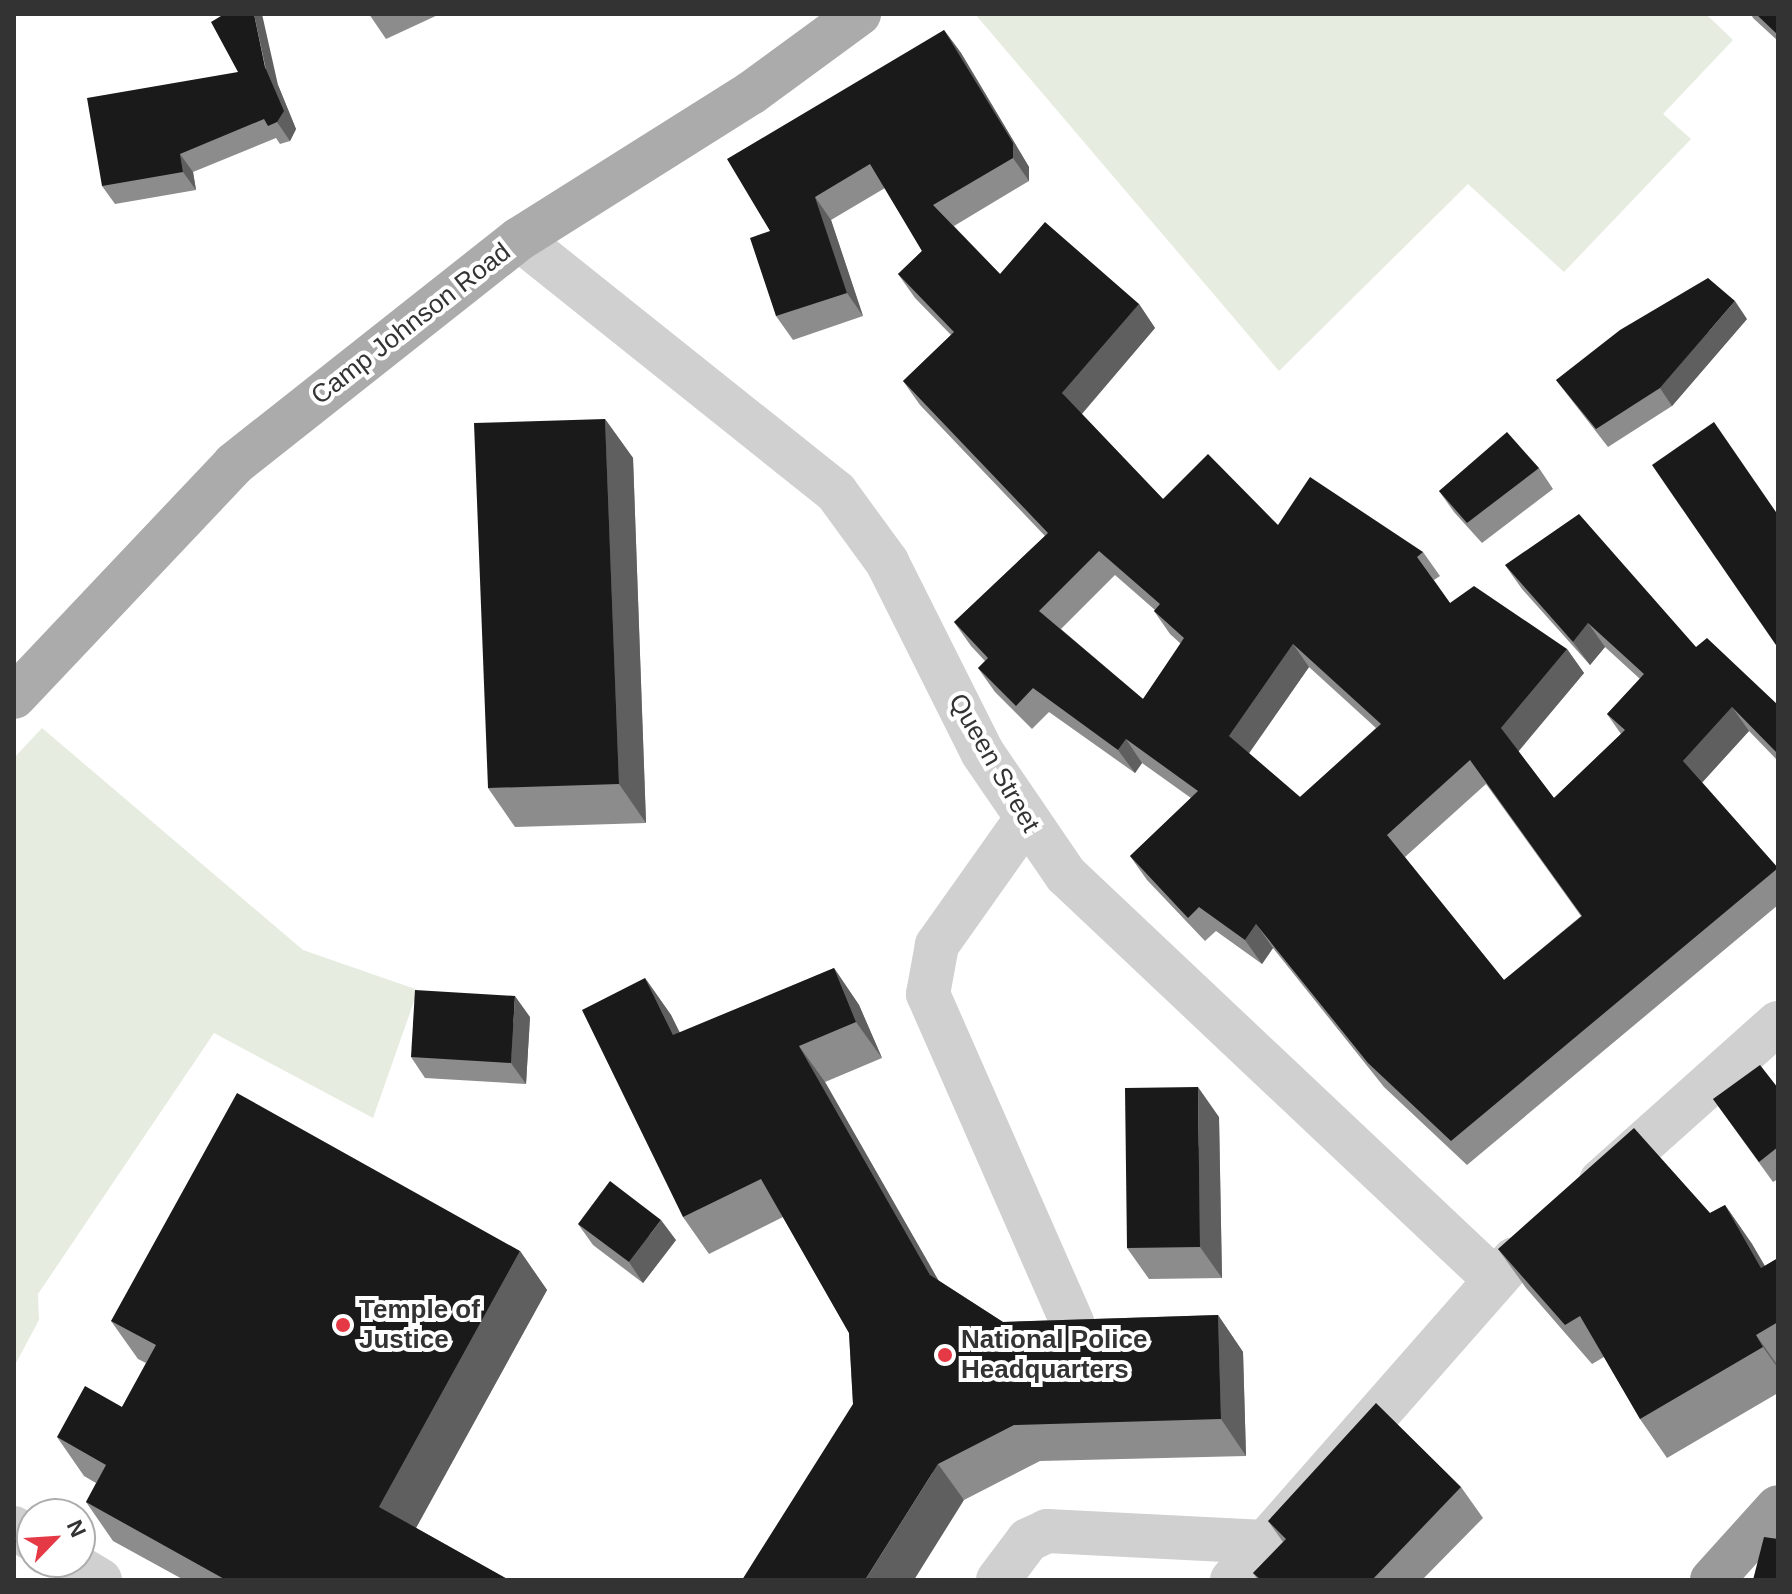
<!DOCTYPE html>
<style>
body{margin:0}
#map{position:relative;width:1792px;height:1594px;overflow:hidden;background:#fff;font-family:Helvetica,sans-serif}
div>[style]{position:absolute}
.green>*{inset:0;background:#e6ecdf}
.minor>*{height:44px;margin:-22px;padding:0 22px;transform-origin:22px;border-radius:22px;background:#d0d0d0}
.major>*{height:44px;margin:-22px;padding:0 22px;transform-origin:22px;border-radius:22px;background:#ababab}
.highway>*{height:44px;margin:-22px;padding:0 22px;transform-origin:22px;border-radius:22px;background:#9a9a9a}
.wall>*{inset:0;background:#8c8c8c}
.shaded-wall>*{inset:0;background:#5f5f5f}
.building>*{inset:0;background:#1a1a1a}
.dots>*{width:22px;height:22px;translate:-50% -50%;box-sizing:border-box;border:4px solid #fff;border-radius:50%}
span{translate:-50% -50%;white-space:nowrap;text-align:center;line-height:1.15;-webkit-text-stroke:8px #fff;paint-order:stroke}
.street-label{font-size:26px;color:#333}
.poi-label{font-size:26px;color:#333;font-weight:700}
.left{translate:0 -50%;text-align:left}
.frame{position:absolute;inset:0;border:16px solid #333;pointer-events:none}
.north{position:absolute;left:16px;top:1498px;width:80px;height:80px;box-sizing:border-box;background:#fff;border:2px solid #adadad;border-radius:50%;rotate:65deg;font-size:22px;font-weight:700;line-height:32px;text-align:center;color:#333}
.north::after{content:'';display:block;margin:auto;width:28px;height:36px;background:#e63946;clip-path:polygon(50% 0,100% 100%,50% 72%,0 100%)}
</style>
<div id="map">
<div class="green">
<i style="clip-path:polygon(975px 14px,1706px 14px,1733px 40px,1663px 114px,1691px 139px,1564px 272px,1468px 184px,1279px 371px)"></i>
<i style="clip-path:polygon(42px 728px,303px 950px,418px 990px,373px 1118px,214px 1033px,38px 1294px,39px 1320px,16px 1363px,14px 758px)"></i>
</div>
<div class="minor">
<i style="left:519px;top:239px;width:406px;rotate:38.6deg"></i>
<i style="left:836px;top:492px;width:87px;rotate:53.9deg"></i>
<i style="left:887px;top:562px;width:212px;rotate:63.4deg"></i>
<i style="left:982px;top:752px;width:149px;rotate:55.7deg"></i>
<i style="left:1066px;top:875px;width:587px;rotate:43.34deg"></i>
<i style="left:1024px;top:822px;width:151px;rotate:125.3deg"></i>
<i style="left:937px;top:945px;width:50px;rotate:100.4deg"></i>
<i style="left:928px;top:994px;width:360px;rotate:66.3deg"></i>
<i style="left:1601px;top:1181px;width:237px;rotate:-41.8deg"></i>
<i style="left:14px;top:1528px;width:21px;rotate:31deg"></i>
<i style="left:70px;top:1562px;width:35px;rotate:31deg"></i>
<i style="left:998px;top:1580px;width:50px;rotate:-53.1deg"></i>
<i style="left:1028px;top:1540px;width:21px;rotate:-25deg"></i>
<i style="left:1047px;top:1531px;width:218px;rotate:2.9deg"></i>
<i style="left:1232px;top:1580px;width:427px;rotate:-48.7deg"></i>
</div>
<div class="major">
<i style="left:14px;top:697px;width:320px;rotate:-46.6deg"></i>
<i style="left:234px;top:464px;width:363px;rotate:-38.3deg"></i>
<i style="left:519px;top:239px;width:274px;rotate:-32.2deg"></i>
<i style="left:751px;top:93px;width:134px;rotate:-36.2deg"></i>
</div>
<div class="highway">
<i style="left:1712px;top:1580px;width:98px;rotate:-47.9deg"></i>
</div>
<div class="wall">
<i style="clip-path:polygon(369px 14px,440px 14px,386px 39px)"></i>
<i style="clip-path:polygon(1751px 14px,1778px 14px,1778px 41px,1753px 18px)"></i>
<i style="clip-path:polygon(evenodd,944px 30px,961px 53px,1029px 167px,1029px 181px,954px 226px,1000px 274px,1139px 304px,1155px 328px,1082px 414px,1163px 499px,1278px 525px,1423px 552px,1440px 576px,1434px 580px,1450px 603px,1567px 649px,1584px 673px,1518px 751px,1554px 798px,1621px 734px,1607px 714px,1640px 679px,1605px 647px,1590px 665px,1522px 589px,1505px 565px,1696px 647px,1778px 705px,1778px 761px,1749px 731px,1702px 782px,1778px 868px,1778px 905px,1467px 1165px,1384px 1087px,1273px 948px,1262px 964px,1216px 931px,1205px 941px,1147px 880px,1130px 856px,1191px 798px,1142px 763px,1135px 773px,1049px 712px,1032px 729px,995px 692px,978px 668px,985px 661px,971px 646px,954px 622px,1045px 536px,920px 405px,903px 381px,951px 335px,915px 298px,898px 274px,922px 251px,885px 188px,831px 220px,863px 316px,793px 340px,776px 316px,770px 231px,944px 30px,1115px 575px,1155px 610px,1154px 611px,1170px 634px,1181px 644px,1143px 699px,1061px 629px,1115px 575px,944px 30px,1309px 667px,1376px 728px,1300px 797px,1249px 753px,1309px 667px,944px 30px,1486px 784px,1581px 916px,1504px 980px,1405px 857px,1486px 784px)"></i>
<i style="clip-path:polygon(238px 72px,278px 85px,296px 129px,290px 141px,280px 144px,276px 138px,193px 172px,196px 190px,115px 204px,102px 186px)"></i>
<i style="clip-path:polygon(1747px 319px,1672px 406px,1608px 447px,1556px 380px)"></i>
<i style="clip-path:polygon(605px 419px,633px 458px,646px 823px,515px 827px,488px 788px)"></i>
<i style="clip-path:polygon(1539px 468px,1553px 489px,1482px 543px,1454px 512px,1439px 491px)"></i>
<i style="clip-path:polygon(834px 968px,859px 1005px,882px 1058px,825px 1082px,938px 1280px,1003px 1322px,1218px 1315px,1243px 1352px,1246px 1456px,1040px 1461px,964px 1500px,853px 1404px,849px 1333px,783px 1217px,709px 1254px,683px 1217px,645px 978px,671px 1015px,680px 1033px)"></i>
<i style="clip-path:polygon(530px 1017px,526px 1084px,425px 1078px,411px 1057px)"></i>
<i style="clip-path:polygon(1778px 1088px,1778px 1179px,1773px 1182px,1713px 1099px)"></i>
<i style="clip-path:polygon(1219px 1117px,1222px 1278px,1149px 1279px,1127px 1248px)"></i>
<i style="clip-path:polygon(1725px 1205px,1752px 1244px,1765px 1266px,1778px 1258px,1778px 1393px,1667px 1458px,1640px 1419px,1604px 1357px,1592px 1364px,1526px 1288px,1498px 1249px,1710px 1213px)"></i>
<i style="clip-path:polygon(578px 1224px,676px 1240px,643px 1283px,593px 1245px)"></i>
<i style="clip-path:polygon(520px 1251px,547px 1290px,416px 1528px,509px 1580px,184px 1580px,113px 1541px,86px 1502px,96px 1483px,84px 1476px,57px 1437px,122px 1407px,146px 1363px,138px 1359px,111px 1321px)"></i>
<i style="clip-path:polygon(1461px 1487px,1483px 1518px,1422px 1580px,1258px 1580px,1253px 1573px,1283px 1542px,1268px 1521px)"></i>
</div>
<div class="shaded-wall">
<i style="clip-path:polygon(254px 14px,262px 14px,278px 85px,296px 129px,290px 141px,277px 122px)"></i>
<i style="clip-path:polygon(944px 30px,961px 53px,1029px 167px,1029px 181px,1013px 158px)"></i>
<i style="clip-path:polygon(180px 154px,193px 172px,196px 190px,183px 172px)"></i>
<i style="clip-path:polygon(815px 197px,831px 220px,863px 316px,847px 293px)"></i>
<i style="clip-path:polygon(1735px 301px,1747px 319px,1672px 406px,1660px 388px)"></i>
<i style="clip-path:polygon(1139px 304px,1155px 328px,1079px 417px,1062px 393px)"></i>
<i style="clip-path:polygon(605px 419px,633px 458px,646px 823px,619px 784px)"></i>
<i style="clip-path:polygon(1588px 623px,1605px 647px,1590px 665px,1573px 642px)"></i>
<i style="clip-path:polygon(1293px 644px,1309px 667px,1245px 759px,1229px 736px)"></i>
<i style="clip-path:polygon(1567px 649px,1584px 673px,1518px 752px,1501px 728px)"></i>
<i style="clip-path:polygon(1732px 707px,1749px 731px,1700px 785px,1683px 761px)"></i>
<i style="clip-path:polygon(1126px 739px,1142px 763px,1135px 773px,1118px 750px)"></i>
<i style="clip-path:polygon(1256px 924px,1273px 948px,1262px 964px,1245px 940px)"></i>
<i style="clip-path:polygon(834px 968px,859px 1005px,882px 1058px,856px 1022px)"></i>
<i style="clip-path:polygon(645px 978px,671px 1015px,699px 1072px,673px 1035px)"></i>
<i style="clip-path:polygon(515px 996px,530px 1017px,526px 1084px,511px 1063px)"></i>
<i style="clip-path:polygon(799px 1046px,825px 1082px,956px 1311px,930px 1275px)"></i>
<i style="clip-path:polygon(1198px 1087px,1219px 1117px,1222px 1278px,1200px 1247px)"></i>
<i style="clip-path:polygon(1725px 1205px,1752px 1244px,1778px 1289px,1761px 1268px)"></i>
<i style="clip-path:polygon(661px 1220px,676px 1240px,643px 1283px,629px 1262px)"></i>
<i style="clip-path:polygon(520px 1251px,547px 1290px,406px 1546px,379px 1507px)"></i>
<i style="clip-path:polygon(1218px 1315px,1243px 1352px,1246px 1456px,1221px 1419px)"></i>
<i style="clip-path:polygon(1756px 1335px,1778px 1366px,1778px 1368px,1763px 1347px)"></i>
<i style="clip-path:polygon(938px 1464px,964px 1500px,914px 1580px,865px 1580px)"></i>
</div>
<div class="building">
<i style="clip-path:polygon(220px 14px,254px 14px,265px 67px,284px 111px,277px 122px,268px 126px,264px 119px,180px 154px,183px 172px,102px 186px,87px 98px,238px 72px,211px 22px,221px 16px)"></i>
<i style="clip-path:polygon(1756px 14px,1778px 14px,1778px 35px)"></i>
<i style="clip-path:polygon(evenodd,944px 30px,1013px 143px,1013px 158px,933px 205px,1000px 274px,1045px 222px,1139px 304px,1062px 393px,1163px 499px,1208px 454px,1278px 525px,1310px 477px,1423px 552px,1417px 557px,1450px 603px,1474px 586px,1567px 649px,1501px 728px,1554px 798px,1625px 730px,1607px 714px,1644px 674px,1588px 623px,1573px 642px,1505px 565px,1579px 514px,1696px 647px,1707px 638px,1778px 705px,1778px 754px,1732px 707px,1683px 761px,1778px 868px,1451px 1141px,1368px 1063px,1256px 924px,1245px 940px,1199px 907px,1188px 918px,1130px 856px,1198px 791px,1126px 739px,1118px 750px,1033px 688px,1016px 706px,978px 668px,988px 658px,954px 622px,1048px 533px,903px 381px,954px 332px,898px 274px,922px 251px,870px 164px,815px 197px,847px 293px,776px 316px,750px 238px,770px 231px,727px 159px,944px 30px,1099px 551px,1160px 604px,1154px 611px,1184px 638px,1143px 699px,1039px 611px,1099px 551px,944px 30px,1293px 644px,1381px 724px,1300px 797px,1229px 736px,1293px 644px,944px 30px,1470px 760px,1582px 916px,1504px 980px,1387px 835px,1470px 760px)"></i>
<i style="clip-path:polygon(1708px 278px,1735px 301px,1660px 388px,1596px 429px,1556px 380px,1620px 330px)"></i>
<i style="clip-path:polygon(605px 419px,619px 784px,488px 788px,474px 423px)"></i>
<i style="clip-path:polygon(1714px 422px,1778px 515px,1778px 648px,1652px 465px)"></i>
<i style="clip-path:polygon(1507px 432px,1539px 468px,1467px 523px,1439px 491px)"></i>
<i style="clip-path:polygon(834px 968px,856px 1022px,799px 1046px,930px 1275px,1003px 1322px,1218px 1315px,1221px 1419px,1014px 1425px,938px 1464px,865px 1580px,742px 1580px,853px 1404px,849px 1333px,761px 1179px,683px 1217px,582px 1010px,645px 978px,673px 1035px)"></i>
<i style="clip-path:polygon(415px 990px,515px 996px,511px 1063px,411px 1057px)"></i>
<i style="clip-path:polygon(1760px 1065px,1778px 1088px,1778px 1147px,1759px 1162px,1713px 1099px)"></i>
<i style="clip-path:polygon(1198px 1087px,1200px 1247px,1127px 1248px,1125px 1088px)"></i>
<i style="clip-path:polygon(237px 1093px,520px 1251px,379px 1507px,509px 1580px,226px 1580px,86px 1502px,106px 1465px,57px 1437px,85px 1386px,122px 1407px,156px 1345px,111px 1321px)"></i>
<i style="clip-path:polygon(1634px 1128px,1710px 1213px,1725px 1205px,1761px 1268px,1778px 1258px,1778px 1322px,1756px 1335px,1763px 1347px,1640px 1419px,1580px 1316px,1565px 1325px,1498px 1249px)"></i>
<i style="clip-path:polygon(610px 1181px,661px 1220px,629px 1262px,578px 1224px)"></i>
<i style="clip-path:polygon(1376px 1403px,1461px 1487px,1372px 1580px,1261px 1580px,1253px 1573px,1286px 1539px,1268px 1521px)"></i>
<i style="clip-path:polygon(1764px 1537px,1778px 1539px,1778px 1580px,1753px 1580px)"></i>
</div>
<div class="dots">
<i style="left:343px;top:1325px;background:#e63946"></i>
<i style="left:945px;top:1355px;background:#e63946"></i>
</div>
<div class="street-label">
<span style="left:411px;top:324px;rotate:-38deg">Camp Johnson Road</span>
<span style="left:994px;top:763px;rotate:60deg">Queen Street</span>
</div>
<div class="poi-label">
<span class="left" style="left:359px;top:1325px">Temple of<br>Justice</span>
<span class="left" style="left:961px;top:1355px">National Police<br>Headquarters</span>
</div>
<div class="frame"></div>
<div class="north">N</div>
</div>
